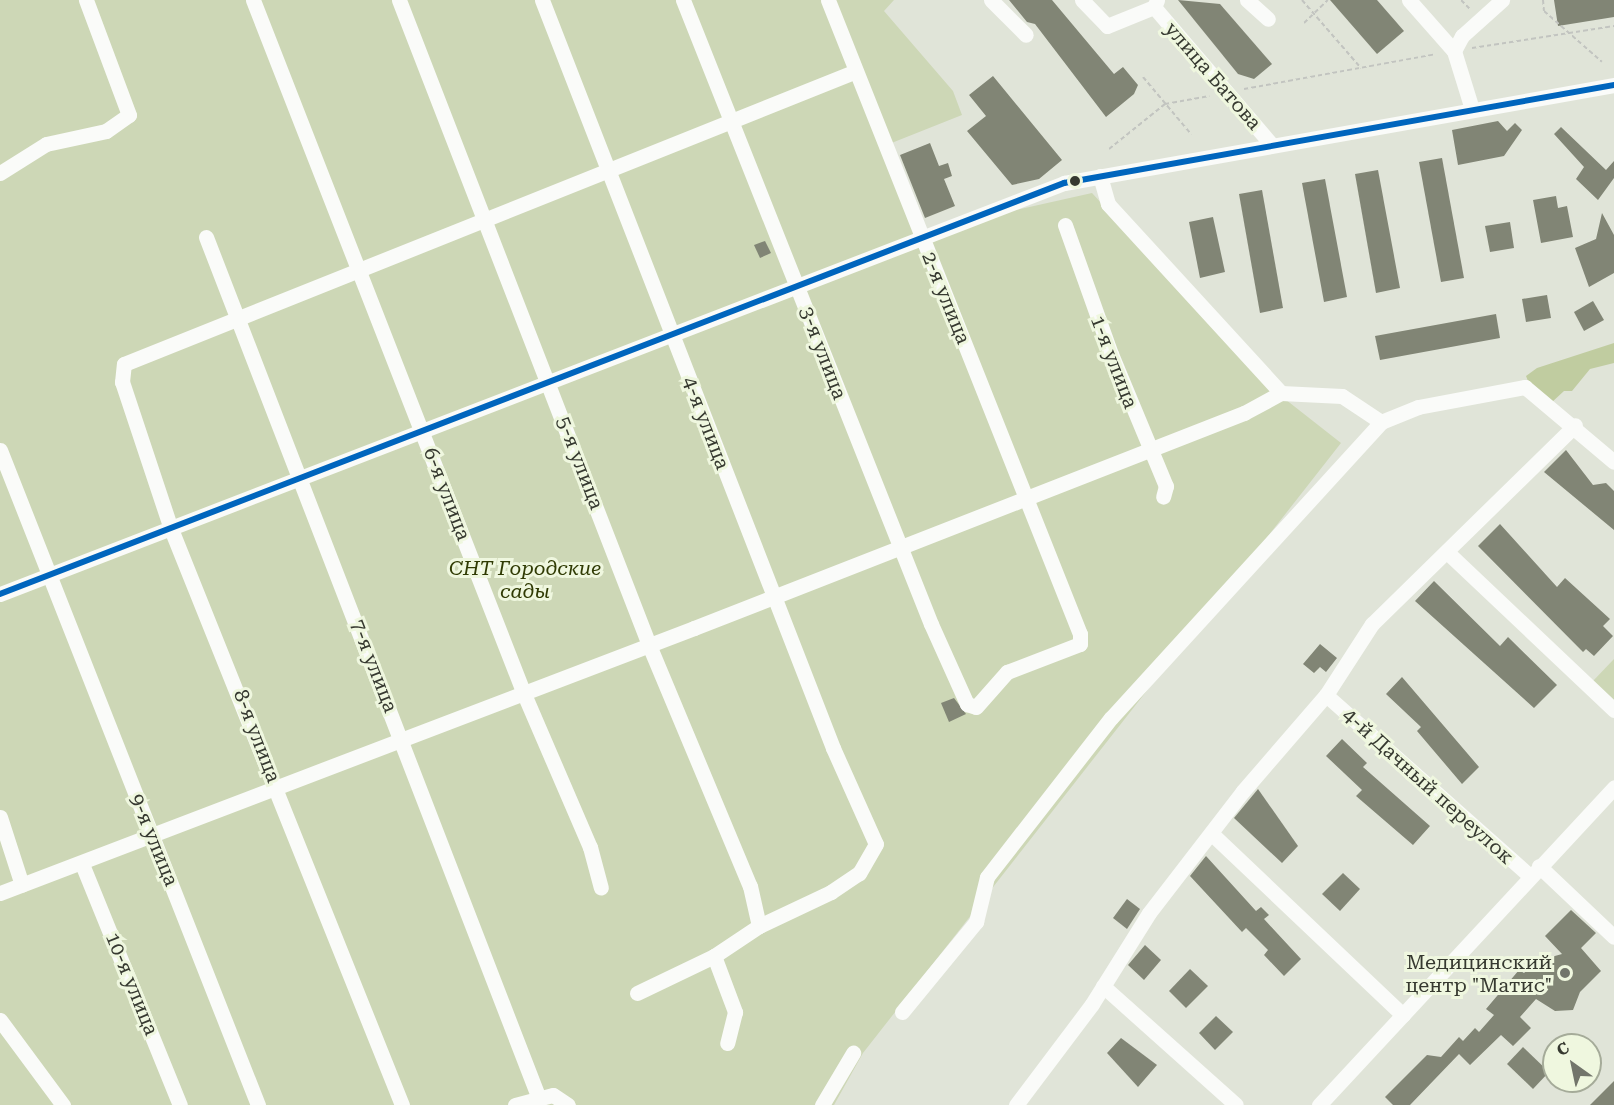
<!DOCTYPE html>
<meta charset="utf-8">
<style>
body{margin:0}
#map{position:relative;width:1614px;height:1105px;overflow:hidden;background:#e0e4d8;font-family:"Roboto Serif",serif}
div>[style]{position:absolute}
.green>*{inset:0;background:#cdd7b6}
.forest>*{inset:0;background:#c0cca0}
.building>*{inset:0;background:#818575}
.path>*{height:2px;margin-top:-1px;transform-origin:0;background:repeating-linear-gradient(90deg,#c2c4c0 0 4.5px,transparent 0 7.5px)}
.minor>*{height:15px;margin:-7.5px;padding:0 7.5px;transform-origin:7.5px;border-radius:7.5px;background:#fafbf9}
.bus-1>*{height:6px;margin:-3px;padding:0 3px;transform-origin:3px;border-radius:3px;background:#0065bd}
.dots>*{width:16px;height:16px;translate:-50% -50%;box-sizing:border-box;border:3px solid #eff7df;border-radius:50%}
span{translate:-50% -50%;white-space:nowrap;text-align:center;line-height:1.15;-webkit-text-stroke:6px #eff7df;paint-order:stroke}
.street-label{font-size:20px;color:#363930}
.park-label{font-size:20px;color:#303b04;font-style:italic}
.poi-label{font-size:20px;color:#363930}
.right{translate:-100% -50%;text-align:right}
.north{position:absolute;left:1542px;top:1033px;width:60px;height:60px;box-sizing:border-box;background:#eff7df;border:2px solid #a5ab99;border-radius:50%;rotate:327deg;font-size:16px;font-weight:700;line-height:24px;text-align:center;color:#363930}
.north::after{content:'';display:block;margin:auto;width:21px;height:27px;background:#72756b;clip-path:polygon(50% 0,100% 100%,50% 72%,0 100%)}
</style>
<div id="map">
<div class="green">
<i style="clip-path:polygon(0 0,894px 0,884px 11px,953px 91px,962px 115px,889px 144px,925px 243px,1011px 211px,1092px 193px,1276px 392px,1341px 443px,863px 1053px,834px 1105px,0 1105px)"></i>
<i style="clip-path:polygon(1614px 659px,1614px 704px,1592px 682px)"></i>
</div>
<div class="forest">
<i style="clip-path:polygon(1614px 343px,1614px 363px,1590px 369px,1572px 391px,1564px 391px,1551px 403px,1530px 386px,1526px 376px,1537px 368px)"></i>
</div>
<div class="building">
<i style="clip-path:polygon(1009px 0,1052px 0,1114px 74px,1123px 67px,1138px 85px,1134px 94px,1106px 117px,1035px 24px,1027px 22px)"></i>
<i style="clip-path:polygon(1178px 0,1220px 4px,1272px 64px,1254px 79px,1238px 74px)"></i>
<i style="clip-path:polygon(1330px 0,1377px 0,1404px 31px,1377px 54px)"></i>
<i style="clip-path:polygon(1554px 0,1614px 0,1614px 17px,1558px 26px)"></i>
<i style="clip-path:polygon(993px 76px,1062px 160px,1039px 179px,1012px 185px,967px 131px,986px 116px,969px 95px)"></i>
<i style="clip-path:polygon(1498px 121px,1507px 131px,1515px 123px,1522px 130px,1504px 156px,1458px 165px,1452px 130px)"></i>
<i style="clip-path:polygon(1561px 127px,1606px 170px,1614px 161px,1614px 178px,1598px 200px,1576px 179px,1584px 167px,1554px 134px)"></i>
<i style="clip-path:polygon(930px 143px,939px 166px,948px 163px,952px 176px,944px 179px,955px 206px,925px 218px,900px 155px)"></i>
<i style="clip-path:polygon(1442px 158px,1464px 278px,1441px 282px,1419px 162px)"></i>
<i style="clip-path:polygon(1378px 170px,1400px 288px,1376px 293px,1355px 174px)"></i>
<i style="clip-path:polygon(1325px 179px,1347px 297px,1324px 302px,1302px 183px)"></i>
<i style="clip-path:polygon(1262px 190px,1283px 308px,1260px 313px,1239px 194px)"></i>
<i style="clip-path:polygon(1556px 196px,1558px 208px,1567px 206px,1573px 237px,1541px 243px,1533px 200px)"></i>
<i style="clip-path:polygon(1602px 213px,1614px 235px,1614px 273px,1589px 287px,1575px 248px,1596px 239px)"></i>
<i style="clip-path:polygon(1213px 217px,1225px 272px,1200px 278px,1189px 222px)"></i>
<i style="clip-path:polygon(1510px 222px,1514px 248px,1490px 252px,1485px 226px)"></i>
<i style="clip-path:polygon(765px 241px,771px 253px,760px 258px,754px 245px)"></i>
<i style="clip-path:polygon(1547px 295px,1551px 318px,1526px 322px,1522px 299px)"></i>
<i style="clip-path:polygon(1593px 301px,1604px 320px,1584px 331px,1574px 312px)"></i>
<i style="clip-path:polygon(1496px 314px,1500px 338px,1380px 360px,1375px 336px)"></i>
<i style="clip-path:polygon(1566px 450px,1593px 485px,1606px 483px,1614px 491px,1614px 530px,1544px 472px)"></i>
<i style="clip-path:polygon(1500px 524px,1557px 587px,1565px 578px,1610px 619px,1603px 626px,1613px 636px,1594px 656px,1586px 649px,1583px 652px,1478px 546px)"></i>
<i style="clip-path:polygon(1434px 581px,1500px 646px,1508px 637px,1557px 685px,1534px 708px,1415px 601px)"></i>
<i style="clip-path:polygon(1320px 644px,1337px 658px,1326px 672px,1320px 667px,1314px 673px,1303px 664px)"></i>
<i style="clip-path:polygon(1402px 677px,1479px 767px,1462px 784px,1417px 731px,1421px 727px,1386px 694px)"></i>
<i style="clip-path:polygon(954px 698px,966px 714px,949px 722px,941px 703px)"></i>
<i style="clip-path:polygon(1342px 739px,1367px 763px,1363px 767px,1430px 826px,1413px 845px,1356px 796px,1362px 790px,1326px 756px)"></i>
<i style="clip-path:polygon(1258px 789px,1298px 846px,1282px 863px,1234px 818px)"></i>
<i style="clip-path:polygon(1206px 856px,1256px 911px,1261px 907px,1269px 915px,1264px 919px,1301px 959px,1284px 976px,1264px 955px,1268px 950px,1246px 928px,1242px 932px,1190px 876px)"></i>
<i style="clip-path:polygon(1343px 873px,1360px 889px,1340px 911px,1322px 894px)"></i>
<i style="clip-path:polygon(1127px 899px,1140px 909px,1127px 929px,1113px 918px)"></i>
<i style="clip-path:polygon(1571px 910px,1596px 933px,1581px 948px,1601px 971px,1580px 992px,1573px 1010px,1555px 1011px,1536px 999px,1520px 1017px,1531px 1028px,1513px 1046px,1501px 1035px,1470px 1065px,1459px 1054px,1410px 1105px,1393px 1105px,1385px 1097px,1427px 1055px,1441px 1057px,1459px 1037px,1463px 1041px,1475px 1028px,1479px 1032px,1494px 1015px,1486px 1009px,1519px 970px,1524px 973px,1537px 961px,1562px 954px,1545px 936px)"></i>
<i style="clip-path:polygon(1145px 945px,1161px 960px,1144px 980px,1128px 965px)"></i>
<i style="clip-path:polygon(1190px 969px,1208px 986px,1186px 1008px,1169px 991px)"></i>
<i style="clip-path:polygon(1216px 1016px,1233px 1032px,1215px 1050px,1199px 1033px)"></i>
<i style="clip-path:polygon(1121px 1038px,1157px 1065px,1138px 1087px,1107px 1053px)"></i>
<i style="clip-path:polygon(1523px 1047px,1549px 1072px,1533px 1089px,1507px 1064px)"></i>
<i style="clip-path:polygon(1614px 1081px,1614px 1105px,1590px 1105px)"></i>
</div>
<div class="path">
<i style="left:1302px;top:0;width:90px;rotate:49.1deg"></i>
<i style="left:1461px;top:0;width:13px;rotate:45deg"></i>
<i style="left:1543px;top:0;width:11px;rotate:85deg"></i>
<i style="left:1544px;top:11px;width:77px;rotate:41.3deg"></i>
<i style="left:1304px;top:23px;width:33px;rotate:-44deg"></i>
<i style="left:1472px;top:48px;width:144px;rotate:-8.8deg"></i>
<i style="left:1143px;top:77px;width:75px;rotate:49.9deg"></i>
<i style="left:1244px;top:89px;width:195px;rotate:-10.3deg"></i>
<i style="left:1109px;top:149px;width:72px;rotate:-38.8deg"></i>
<i style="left:1165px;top:104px;width:45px;rotate:-10.3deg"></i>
</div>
<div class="minor">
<i style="left:253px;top:0;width:745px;rotate:68.67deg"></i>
<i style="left:524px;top:694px;width:167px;rotate:66.7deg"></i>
<i style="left:590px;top:847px;width:42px;rotate:75deg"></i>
<i style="left:399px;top:0;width:692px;rotate:68.81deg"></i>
<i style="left:649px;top:645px;width:261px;rotate:67.3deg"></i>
<i style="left:750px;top:886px;width:41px;rotate:77.3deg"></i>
<i style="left:542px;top:0;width:803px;rotate:68.74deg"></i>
<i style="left:833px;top:748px;width:105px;rotate:65.9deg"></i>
<i style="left:876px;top:844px;width:34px;rotate:120deg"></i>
<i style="left:859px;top:873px;width:34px;rotate:146deg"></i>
<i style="left:831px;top:892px;width:80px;rotate:154.7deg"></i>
<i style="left:759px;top:926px;width:54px;rotate:146.3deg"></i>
<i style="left:714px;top:956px;width:60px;rotate:69.4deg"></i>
<i style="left:735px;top:1012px;width:32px;rotate:104deg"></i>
<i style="left:683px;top:0;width:671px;rotate:68.33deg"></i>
<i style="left:931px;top:624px;width:88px;rotate:65.8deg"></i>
<i style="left:967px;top:704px;width:9px;rotate:18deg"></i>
<i style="left:976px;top:707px;width:47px;rotate:-48.5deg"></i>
<i style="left:1007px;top:672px;width:78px;rotate:-21deg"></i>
<i style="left:1080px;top:644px;width:10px;rotate:-90deg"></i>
<i style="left:1080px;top:634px;width:682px;rotate:-111.68deg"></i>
<i style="left:991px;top:0;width:49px;rotate:45deg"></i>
<i style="left:1082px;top:0;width:36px;rotate:46deg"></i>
<i style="left:1107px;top:26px;width:51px;rotate:-22deg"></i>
<i style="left:1157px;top:0;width:8px;rotate:113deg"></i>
<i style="left:1154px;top:7px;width:182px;rotate:49.5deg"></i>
<i style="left:1247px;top:0;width:28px;rotate:42deg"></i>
<i style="left:1409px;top:0;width:68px;rotate:48.6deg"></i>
<i style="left:1454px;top:51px;width:61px;rotate:72.8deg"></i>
<i style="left:1454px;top:51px;width:17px;rotate:-62deg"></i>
<i style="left:1462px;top:36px;width:54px;rotate:-42deg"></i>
<i style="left:0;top:173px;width:54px;rotate:-32.2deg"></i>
<i style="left:46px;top:144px;width:61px;rotate:-12.2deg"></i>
<i style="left:106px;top:131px;width:28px;rotate:-35deg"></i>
<i style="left:129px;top:115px;width:123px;rotate:-110.5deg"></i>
<i style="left:1100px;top:176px;width:29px;rotate:74deg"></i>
<i style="left:1108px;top:204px;width:256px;rotate:47.5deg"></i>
<i style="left:1281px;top:393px;width:61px;rotate:2.8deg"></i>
<i style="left:1342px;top:396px;width:47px;rotate:33.7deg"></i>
<i style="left:1381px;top:422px;width:40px;rotate:-22deg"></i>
<i style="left:1418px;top:407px;width:109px;rotate:-10.6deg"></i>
<i style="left:1525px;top:387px;width:116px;rotate:40.1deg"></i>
<i style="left:1065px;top:225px;width:137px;rotate:70.4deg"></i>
<i style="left:1111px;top:354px;width:143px;rotate:67.4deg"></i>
<i style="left:1166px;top:486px;width:11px;rotate:105deg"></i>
<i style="left:206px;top:237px;width:921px;rotate:68.87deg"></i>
<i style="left:0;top:450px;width:704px;rotate:68.5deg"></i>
<i style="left:1447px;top:552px;width:230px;rotate:43.4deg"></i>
<i style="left:0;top:594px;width:1141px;rotate:-21.12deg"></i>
<i style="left:1064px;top:183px;width:559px;rotate:-10.1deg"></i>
<i style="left:1326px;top:695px;width:273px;rotate:41.6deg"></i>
<i style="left:0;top:817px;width:71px;rotate:72.1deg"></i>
<i style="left:1212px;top:834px;width:263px;rotate:43.5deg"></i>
<i style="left:82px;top:864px;width:260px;rotate:67.9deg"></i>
<i style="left:1539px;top:866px;width:103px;rotate:43.4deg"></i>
<i style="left:0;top:893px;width:743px;rotate:-20.9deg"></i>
<i style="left:694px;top:628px;width:591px;rotate:-21.35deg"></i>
<i style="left:1244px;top:413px;width:42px;rotate:-28.4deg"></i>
<i style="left:1103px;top:986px;width:178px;rotate:41.8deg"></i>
<i style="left:637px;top:993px;width:85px;rotate:-25.7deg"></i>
<i style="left:902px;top:1012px;width:117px;rotate:-50.6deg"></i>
<i style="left:976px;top:922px;width:46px;rotate:-76.3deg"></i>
<i style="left:987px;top:877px;width:202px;rotate:-52.1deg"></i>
<i style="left:1111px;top:718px;width:401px;rotate:-47.6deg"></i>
<i style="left:0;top:1020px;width:106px;rotate:53.5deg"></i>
<i style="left:402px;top:1105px;width:621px;rotate:-111.85deg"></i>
<i style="left:171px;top:529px;width:155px;rotate:-108.4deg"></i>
<i style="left:122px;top:382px;width:18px;rotate:-84deg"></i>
<i style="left:124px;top:364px;width:788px;rotate:-21.81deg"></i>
<i style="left:515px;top:1105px;width:39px;rotate:-15deg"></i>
<i style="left:553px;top:1095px;width:18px;rotate:34deg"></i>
<i style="left:822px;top:1105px;width:61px;rotate:-59.2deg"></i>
<i style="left:1016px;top:1105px;width:126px;rotate:-53deg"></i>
<i style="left:1092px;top:1004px;width:107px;rotate:-57.9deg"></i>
<i style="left:1149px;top:913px;width:154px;rotate:-52.4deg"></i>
<i style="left:1243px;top:791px;width:127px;rotate:-49.2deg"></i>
<i style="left:1326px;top:695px;width:85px;rotate:-57.1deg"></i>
<i style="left:1372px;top:624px;width:284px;rotate:-44.4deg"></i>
<i style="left:1319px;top:1105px;width:434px;rotate:-47.1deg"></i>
</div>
<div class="bus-1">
<i style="left:0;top:594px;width:1141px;rotate:-21.12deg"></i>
<i style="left:1064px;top:183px;width:559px;rotate:-10.1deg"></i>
</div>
<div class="dots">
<i style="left:1075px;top:181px;background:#363930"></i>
<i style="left:1565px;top:973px;background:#72756b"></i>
</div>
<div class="street-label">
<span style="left:1213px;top:76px;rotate:49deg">улица Батова</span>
<span style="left:946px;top:298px;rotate:68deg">2-я улица</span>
<span style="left:823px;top:353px;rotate:69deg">3-я улица</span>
<span style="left:1114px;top:362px;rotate:69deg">1-я улица</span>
<span style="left:706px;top:423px;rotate:69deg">4-я улица</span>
<span style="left:580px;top:463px;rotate:69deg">5-я улица</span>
<span style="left:447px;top:494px;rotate:69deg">6-я улица</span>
<span style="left:374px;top:666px;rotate:69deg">7-я улица</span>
<span style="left:257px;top:736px;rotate:69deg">8-я улица</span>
<span style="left:1428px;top:786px;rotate:42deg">4-й Дачный переулок</span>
<span style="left:154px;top:840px;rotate:68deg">9-я улица</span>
<span style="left:132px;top:984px;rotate:68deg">10-я улица</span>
</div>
<div class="park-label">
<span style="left:525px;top:580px">СНТ Городские<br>сады</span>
</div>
<div class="poi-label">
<span class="right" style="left:1552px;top:974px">Медицинский<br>центр "Матис"</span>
</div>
<div class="north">С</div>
</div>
